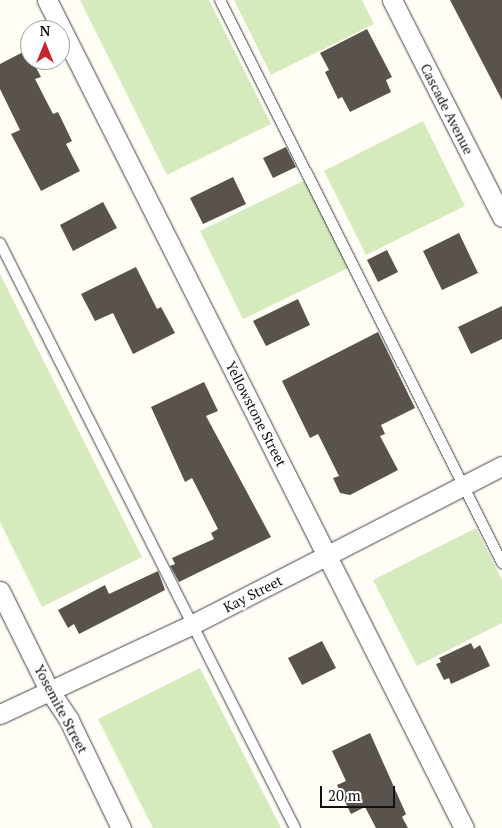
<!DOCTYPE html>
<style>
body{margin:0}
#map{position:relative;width:502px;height:828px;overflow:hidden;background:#fffdf5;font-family:"PT Serif",serif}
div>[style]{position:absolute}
.green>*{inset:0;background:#d5ebbd}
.building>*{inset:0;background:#5a524d}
.roads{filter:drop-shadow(0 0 1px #444) drop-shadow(0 0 1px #444)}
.service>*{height:10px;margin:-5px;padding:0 5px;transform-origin:5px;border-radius:5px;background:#fff}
.minor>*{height:19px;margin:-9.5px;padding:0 9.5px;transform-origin:9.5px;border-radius:9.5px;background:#fff}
span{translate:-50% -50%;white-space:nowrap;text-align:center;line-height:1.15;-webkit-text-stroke:5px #fff;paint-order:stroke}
.street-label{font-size:14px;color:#111}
.north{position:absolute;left:20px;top:20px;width:50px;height:50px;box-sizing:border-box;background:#fff;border:1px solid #a0a0a0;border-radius:50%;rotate:0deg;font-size:14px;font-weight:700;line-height:20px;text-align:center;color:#111}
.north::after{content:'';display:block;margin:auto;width:18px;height:22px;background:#c4262e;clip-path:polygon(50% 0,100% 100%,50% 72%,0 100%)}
.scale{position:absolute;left:320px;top:786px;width:75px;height:22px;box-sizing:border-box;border:2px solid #111;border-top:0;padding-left:6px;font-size:15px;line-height:18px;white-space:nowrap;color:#111;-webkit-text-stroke:4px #fff;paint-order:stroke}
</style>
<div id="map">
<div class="green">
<i style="clip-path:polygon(80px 0,209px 0,271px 124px,167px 175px)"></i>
<i style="clip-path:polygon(234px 0,362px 0,374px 24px,271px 75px)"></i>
<i style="clip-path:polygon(423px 121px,465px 206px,366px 255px,324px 171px)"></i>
<i style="clip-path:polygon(305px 180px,348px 268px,243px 319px,200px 231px)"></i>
<i style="clip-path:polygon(0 274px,142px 557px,42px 607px,0 522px)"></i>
<i style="clip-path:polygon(476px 528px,502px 580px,502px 623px,417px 666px,373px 580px)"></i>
<i style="clip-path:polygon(200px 668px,281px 828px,153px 828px,98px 719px)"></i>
</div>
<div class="building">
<i style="clip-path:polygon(450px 0,502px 0,502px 100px)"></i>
<i style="clip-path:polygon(367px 29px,392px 77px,386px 80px,391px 92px,350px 112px,342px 97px,338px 99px,325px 72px,329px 70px,320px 53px)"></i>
<i style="clip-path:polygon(27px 50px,41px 77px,35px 79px,53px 114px,58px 112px,72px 141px,66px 144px,80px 171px,41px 191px,11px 134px,20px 130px,0 89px,0 64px)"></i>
<i style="clip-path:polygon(286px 147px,296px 167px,273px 178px,263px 158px)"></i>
<i style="clip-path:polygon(233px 177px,246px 204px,203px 224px,190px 198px)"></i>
<i style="clip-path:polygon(103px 202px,117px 228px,73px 251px,60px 225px)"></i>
<i style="clip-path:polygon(459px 233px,478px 273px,442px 290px,423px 251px)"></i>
<i style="clip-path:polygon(387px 250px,398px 272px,378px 282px,367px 260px)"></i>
<i style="clip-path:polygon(136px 267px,157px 309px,161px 307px,175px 333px,133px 354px,113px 313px,95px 321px,81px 294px)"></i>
<i style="clip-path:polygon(298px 299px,310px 325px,266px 346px,253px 321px)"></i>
<i style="clip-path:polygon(502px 306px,502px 339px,471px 354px,458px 327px)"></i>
<i style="clip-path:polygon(378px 332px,415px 408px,381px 425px,385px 434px,380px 436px,398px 470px,350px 495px,340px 493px,333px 478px,339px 476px,318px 434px,310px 438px,282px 381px)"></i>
<i style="clip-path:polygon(204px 382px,218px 411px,206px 416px,271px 537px,179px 582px,170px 566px,175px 564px,172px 558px,214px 539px,211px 533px,218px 529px,192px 478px,185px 482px,151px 407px)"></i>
<i style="clip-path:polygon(158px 571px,165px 590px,79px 634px,74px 624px,68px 628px,58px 610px,105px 585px,109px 594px)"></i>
<i style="clip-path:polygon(322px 641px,336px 668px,302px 685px,288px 658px)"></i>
<i style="clip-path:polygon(471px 643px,474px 649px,480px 645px,490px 666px,451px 684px,449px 678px,444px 680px,436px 664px,441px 662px,439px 658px)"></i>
<i style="clip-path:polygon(370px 733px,406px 814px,402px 817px,408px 828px,376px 828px,365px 807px,351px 814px,337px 785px,346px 781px,332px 751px)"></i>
</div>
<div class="roads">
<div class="service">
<i style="left:220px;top:0;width:630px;rotate:63.39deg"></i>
<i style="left:0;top:243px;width:655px;rotate:63.24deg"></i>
</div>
<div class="minor">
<i style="left:47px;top:0;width:927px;rotate:63.27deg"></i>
<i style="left:392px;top:0;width:243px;rotate:63.1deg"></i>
<i style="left:0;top:591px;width:110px;rotate:63.7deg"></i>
<i style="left:49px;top:690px;width:36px;rotate:56deg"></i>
<i style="left:69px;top:720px;width:120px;rotate:64.3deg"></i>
<i style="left:0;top:714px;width:211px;rotate:-25deg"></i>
<i style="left:191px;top:625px;width:349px;rotate:-27.1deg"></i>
</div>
</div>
<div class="street-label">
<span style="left:447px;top:109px;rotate:63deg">Cascade Avenue</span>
<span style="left:256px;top:414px;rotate:63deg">Yellowstone Street</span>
<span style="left:253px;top:594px;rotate:-27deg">Kay Street</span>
<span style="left:61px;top:709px;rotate:62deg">Yosemite Street</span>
</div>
<div class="north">N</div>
<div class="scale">20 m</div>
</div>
